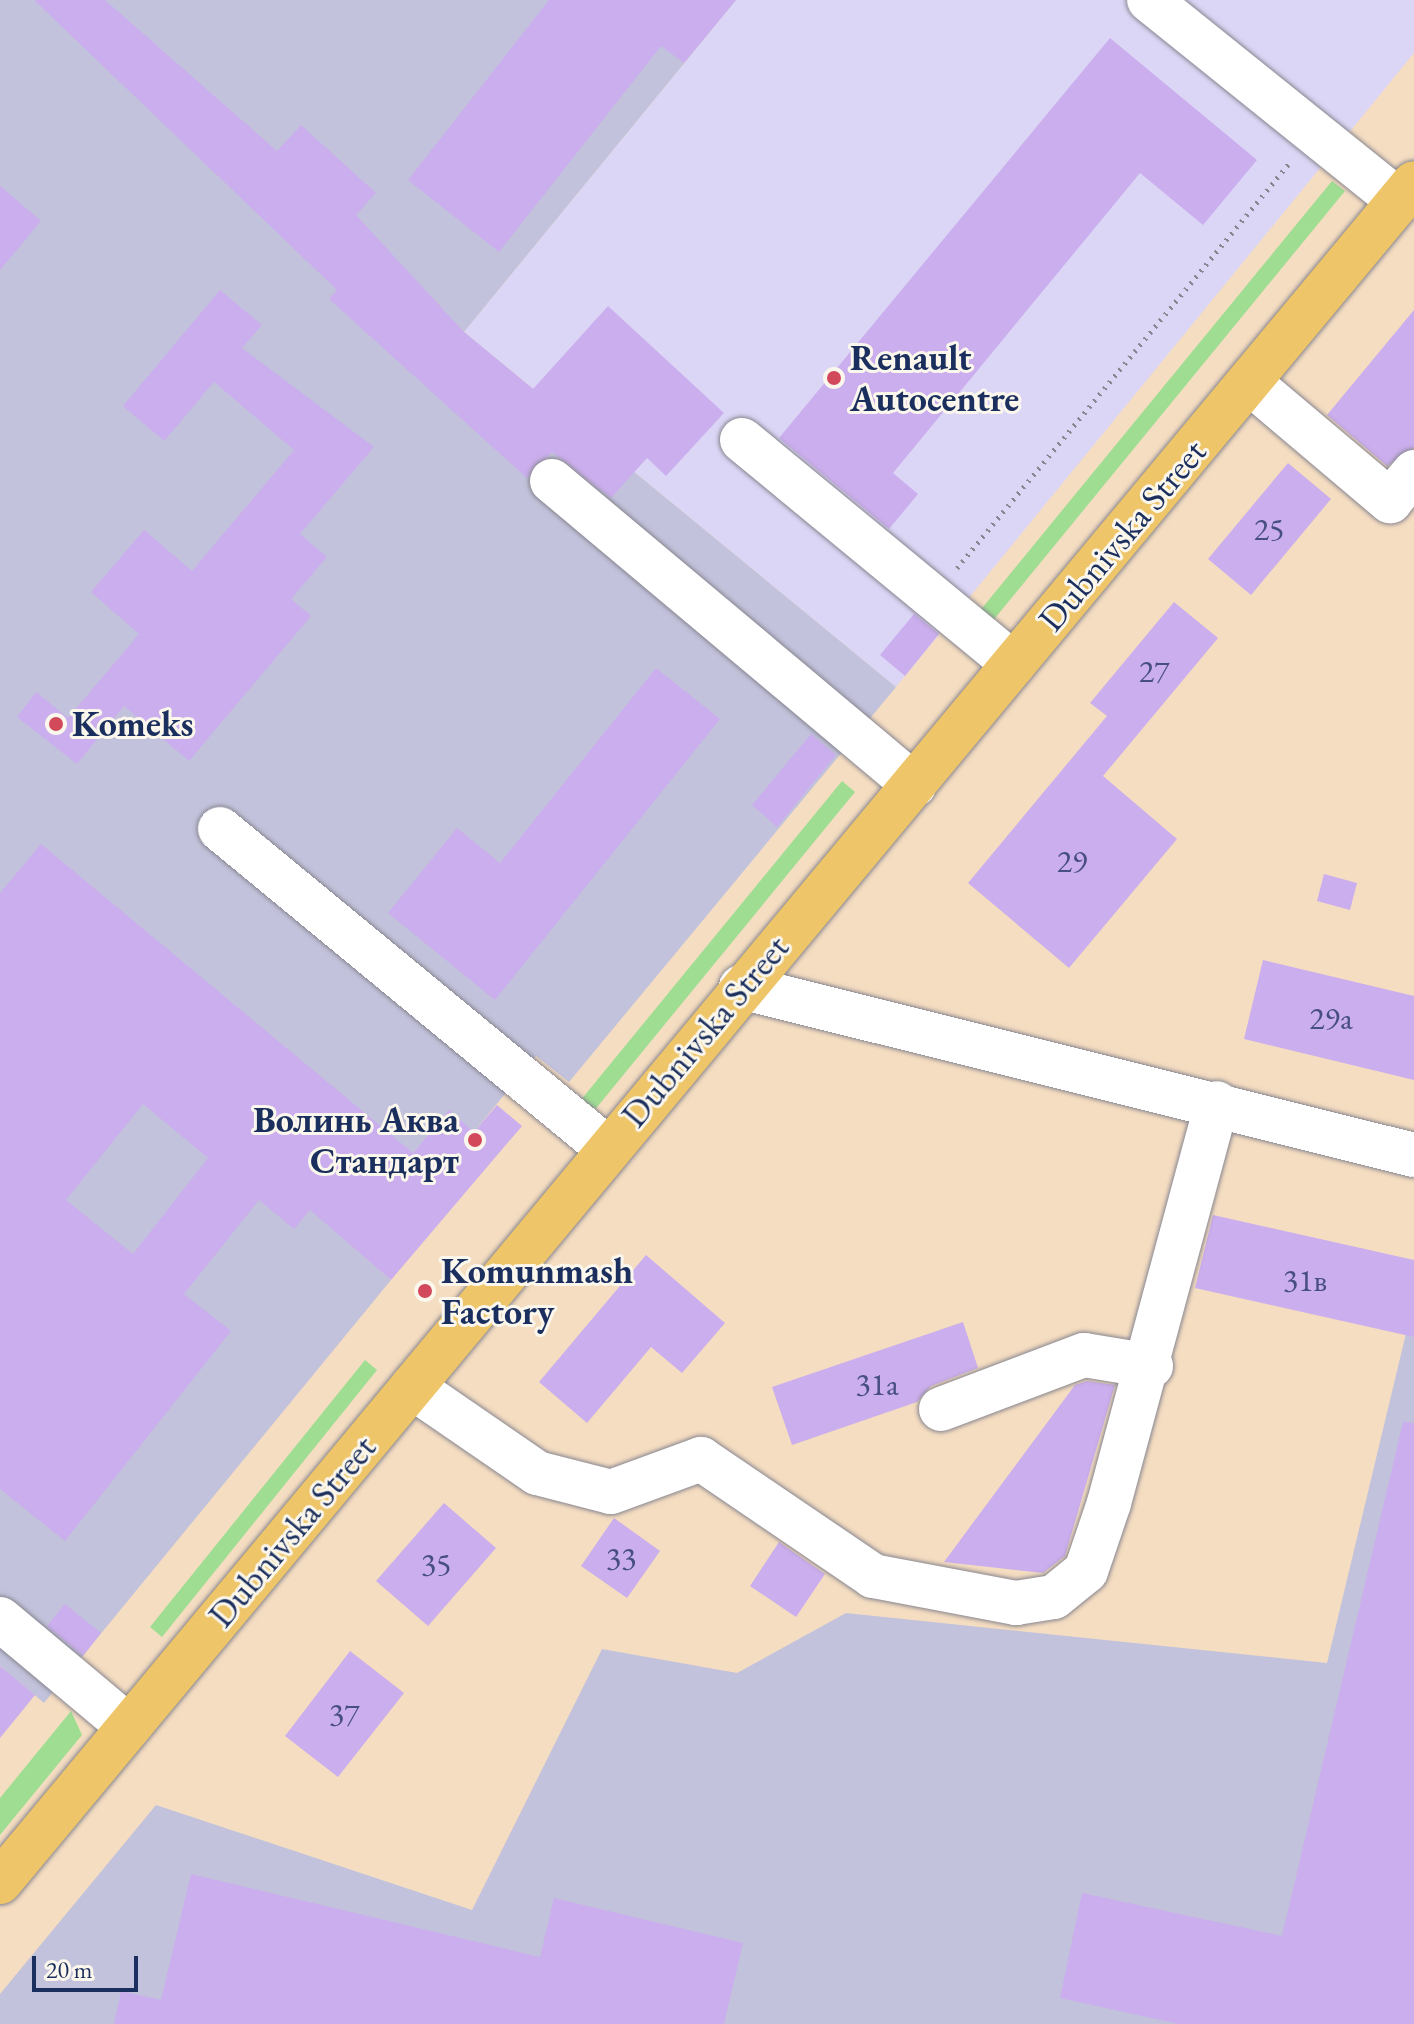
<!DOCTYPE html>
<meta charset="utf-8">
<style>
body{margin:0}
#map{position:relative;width:1414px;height:2024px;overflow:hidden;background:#f5ddc1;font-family:"EB Garamond",serif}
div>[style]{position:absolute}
.built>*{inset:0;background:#dcd6f6}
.industrial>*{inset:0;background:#c2c2dc}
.green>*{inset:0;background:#9fdd92}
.building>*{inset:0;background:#cbaeed}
.path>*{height:5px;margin-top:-2.5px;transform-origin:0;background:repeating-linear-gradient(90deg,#888690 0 2px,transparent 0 8px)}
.roads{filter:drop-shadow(0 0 2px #888690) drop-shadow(0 0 2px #888690)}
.minor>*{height:44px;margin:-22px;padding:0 22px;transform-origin:22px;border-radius:22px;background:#fff}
.major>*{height:44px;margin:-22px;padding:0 22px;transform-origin:22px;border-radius:22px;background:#eec569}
.dots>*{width:22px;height:22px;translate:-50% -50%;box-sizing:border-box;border:4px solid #fbf7ec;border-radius:50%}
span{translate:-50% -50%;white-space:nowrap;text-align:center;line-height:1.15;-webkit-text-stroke:6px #fbf7ec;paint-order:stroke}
.number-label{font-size:32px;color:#474f82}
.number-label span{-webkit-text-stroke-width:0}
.poi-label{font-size:36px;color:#1b2f5e;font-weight:700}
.left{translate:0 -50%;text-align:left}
.right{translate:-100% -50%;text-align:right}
.street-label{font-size:36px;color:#1b2f5e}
.scale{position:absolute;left:32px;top:1956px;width:106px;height:36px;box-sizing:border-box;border:4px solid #1b2f5e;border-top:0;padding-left:10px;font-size:24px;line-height:28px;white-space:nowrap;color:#1b2f5e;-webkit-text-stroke:6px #fbf7ec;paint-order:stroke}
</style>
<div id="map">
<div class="built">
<i style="clip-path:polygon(736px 0,1414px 0,1414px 53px,896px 687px,464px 332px)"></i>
</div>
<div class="industrial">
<i style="clip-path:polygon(0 0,736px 0,464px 332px,896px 687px,569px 1082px,536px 1056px,474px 1132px,449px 1111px,342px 1236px,391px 1280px,44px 1703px,0 1666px)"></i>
<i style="clip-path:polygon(1414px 1300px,1414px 2024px,0 2024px,0 1994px,156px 1805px,472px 1910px,602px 1649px,737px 1673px,846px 1613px,1327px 1663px)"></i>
</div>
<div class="green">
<i style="clip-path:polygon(1332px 181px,1345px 191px,991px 623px,978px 613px)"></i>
<i style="clip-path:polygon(842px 781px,855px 792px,593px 1112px,580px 1101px)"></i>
<i style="clip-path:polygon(365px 1360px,377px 1370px,162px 1637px,150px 1627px)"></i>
<i style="clip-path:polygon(71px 1711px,82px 1735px,0 1835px,0 1798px)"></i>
</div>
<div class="building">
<i style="clip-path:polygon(34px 0,105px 0,277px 151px,301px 125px,376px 193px,356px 215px,464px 332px,533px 389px,608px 306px,724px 413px,666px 476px,647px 458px,611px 498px,552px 452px,527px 478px,329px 299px,337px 290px)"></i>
<i style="clip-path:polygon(549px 0,736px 0,684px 63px,661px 46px,499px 252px,408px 180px)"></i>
<i style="clip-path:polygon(1110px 38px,1257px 160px,1203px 225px,1140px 173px,893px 473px,918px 494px,889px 529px,779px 438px)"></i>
<i style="clip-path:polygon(0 186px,41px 221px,0 270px)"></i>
<i style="clip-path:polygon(220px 290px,262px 325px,242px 348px,374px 447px,300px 534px,327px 557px,291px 599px,311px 616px,189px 761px,124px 706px,77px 764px,17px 717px,36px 692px,68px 718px,139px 634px,91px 592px,144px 530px,192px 571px,294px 450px,214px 382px,164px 441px,123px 406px)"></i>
<i style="clip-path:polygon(1414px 310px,1414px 448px,1387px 466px,1327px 415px)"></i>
<i style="clip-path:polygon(1288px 463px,1331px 499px,1251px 595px,1208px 559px)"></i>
<i style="clip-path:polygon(1174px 602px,1218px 638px,1103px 776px,1177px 839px,1069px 968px,968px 883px,1107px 716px,1090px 703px)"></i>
<i style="clip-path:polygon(914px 614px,939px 634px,905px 676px,880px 655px)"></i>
<i style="clip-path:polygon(656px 668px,720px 719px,495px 1000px,388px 913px,457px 828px,500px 863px)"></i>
<i style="clip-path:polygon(811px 734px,836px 755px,777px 827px,752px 805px)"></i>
<i style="clip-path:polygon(evenodd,41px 844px,413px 1153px,449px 1110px,474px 1132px,497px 1105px,522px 1126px,391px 1280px,310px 1210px,294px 1229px,259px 1200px,184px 1294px,231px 1331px,65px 1541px,0 1489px,0 893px,41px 844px,143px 1104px,208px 1158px,133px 1254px,66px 1200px,143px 1104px)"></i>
<i style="clip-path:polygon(1324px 874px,1357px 883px,1350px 910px,1317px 901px)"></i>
<i style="clip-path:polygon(1263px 960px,1414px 996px,1414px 1080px,1244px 1039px)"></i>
<i style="clip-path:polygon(1213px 1215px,1414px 1260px,1414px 1337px,1195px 1288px)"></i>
<i style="clip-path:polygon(646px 1255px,725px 1323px,682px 1373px,651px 1347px,587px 1423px,539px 1382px)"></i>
<i style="clip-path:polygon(963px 1322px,978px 1368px,931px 1386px,917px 1402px,792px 1445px,772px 1387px)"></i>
<i style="clip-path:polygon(1087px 1381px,1115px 1385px,1065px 1556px,1043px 1573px,944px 1562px,1075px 1385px)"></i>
<i style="clip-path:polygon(1403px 1422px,1414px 1423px,1414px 2024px,1179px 2024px,1060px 1998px,1082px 1893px,1282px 1936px)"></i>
<i style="clip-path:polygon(444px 1503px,496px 1548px,428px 1626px,376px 1581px)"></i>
<i style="clip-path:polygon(614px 1518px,660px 1551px,627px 1598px,581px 1566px)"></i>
<i style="clip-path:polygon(779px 1542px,825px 1574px,796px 1617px,750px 1586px)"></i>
<i style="clip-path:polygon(65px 1604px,101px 1633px,83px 1656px,47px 1626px)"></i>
<i style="clip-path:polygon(350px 1651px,404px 1693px,338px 1777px,285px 1736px)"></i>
<i style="clip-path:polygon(0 1666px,35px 1695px,0 1738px)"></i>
<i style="clip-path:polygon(191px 1874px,540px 1957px,554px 1898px,743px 1943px,724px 2024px,114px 2024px,121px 1991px,161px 2000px)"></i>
</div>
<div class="path">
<i style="left:957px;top:568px;width:527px;rotate:-50.63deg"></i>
</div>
<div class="roads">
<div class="minor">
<i style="left:1149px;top:0;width:321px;rotate:38.8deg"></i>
<i style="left:1249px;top:382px;width:185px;rotate:40.2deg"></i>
<i style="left:1390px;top:501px;width:38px;rotate:-50deg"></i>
<i style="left:742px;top:440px;width:352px;rotate:39.5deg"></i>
<i style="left:552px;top:481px;width:473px;rotate:40deg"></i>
<i style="left:220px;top:829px;width:503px;rotate:39.51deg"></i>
<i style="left:741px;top:987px;width:694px;rotate:14.02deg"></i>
<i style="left:412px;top:1387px;width:152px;rotate:34.5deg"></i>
<i style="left:537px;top:1473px;width:76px;rotate:14.4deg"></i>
<i style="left:611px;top:1492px;width:96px;rotate:-20.1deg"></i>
<i style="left:701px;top:1459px;width:208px;rotate:34.2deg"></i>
<i style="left:873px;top:1576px;width:146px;rotate:10.7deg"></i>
<i style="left:1016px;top:1603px;width:38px;rotate:-9deg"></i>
<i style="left:1054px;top:1597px;width:41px;rotate:-39.1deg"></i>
<i style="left:1086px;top:1571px;width:72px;rotate:-71.3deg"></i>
<i style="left:1109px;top:1503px;width:414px;rotate:-74.9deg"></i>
<i style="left:941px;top:1409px;width:153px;rotate:-20.7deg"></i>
<i style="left:1084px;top:1355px;width:68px;rotate:9.3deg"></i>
<i style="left:0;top:1619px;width:168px;rotate:39.9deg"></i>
</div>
<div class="major">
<i style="left:0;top:1882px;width:2210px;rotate:-50.23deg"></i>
</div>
</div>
<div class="dots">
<i style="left:834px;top:378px;background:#d1495b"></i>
<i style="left:56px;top:724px;background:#d1495b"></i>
<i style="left:475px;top:1140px;background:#d1495b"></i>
<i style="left:425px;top:1291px;background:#d1495b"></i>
</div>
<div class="number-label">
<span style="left:1269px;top:529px">25</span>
<span style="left:1154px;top:671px">27</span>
<span style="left:1072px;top:861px">29</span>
<span style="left:1331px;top:1018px">29а</span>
<span style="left:1305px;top:1280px">31в</span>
<span style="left:877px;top:1384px">31а</span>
<span style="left:621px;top:1558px">33</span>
<span style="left:436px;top:1564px">35</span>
<span style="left:344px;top:1714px">37</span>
</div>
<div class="poi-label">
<span class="left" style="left:850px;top:378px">Renault<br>Autocentre</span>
<span class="left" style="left:72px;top:724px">Komeks</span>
<span class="right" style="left:459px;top:1140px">Волинь Аква<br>Стандарт</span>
<span class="left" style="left:441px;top:1291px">Komunmash<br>Factory</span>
</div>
<div class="street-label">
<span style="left:1122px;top:535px;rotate:-50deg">Dubnivska Street</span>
<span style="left:705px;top:1031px;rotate:-50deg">Dubnivska Street</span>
<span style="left:292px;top:1531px;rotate:-50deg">Dubnivska Street</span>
</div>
<div class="scale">20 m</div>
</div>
